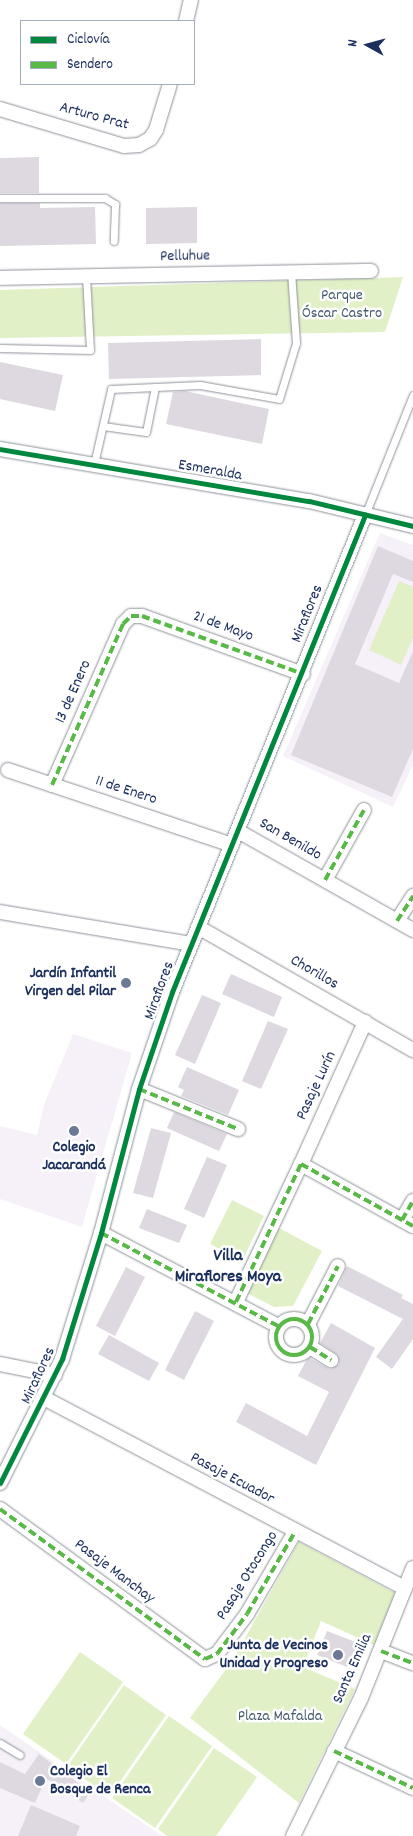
<!DOCTYPE html>
<meta charset="utf-8">
<style>
body{margin:0}
#map{position:relative;width:413px;height:1836px;overflow:hidden;background:#fff;font-family:Dekko,sans-serif}
div>[style]{position:absolute}
.built>*{inset:0;background:#f6f1f8}
.green>*{inset:0;background:#e1f0c7}
.building>*{inset:0;background:#ded8e1}
.roads{filter:drop-shadow(0 0 1px #8e929a) drop-shadow(0 0 1px #8e929a)}
.lane>*{height:7px;margin:-3.5px;padding:0 3.5px;transform-origin:3.5px;border-radius:3.5px;background:#fff}
.street>*{height:14px;margin:-7px;padding:0 7px;transform-origin:7px;border-radius:7px;background:#fff}
.street>.ring{margin:-7px;padding:0;box-sizing:content-box;background:none;border:14px solid #fff;border-radius:50%}
.quiet>*{height:4px;margin-top:-2px;transform-origin:0;background:repeating-linear-gradient(90deg,#58b947 0 8px,transparent 0 12px)}
.quiet>.ring{margin:-2px;padding:0;box-sizing:content-box;background:none;border:4px solid #58b947;border-radius:50%}
.cycleway>*{height:5px;margin:-2.5px;padding:0 2.5px;transform-origin:2.5px;border-radius:2.5px;background:#00873e}
.dots>*{width:14px;height:14px;translate:-50% -50%;box-sizing:border-box;border:2px solid #fff;border-radius:50%}
span{translate:-50% -50%;white-space:nowrap;text-align:center;line-height:1.15;-webkit-text-stroke:5px #fff;paint-order:stroke}
.street-label{font-size:16px;color:#1b2f5e}
.park-label{font-size:16px;color:#465c6d}
.poi-label{font-size:16px;color:#1b2f5e;font-weight:700}
.right{translate:-100% -50%;text-align:right}
.left{translate:0 -50%;text-align:left}
.neighbourhood-label{font-size:18px;color:#1b2f5e;font-weight:700}
.legend{position:absolute;left:20px;top:20px;width:175px;height:65px;box-sizing:border-box;background:#fff;border:1px solid #a4acbf;margin:0;padding:6px 9px;list-style:none;font-size:15px;color:#1b2f5e}
.legend li{display:flex;align-items:center;gap:10px;height:25px}
.legend b{width:25px;border:1px solid #a4acbf}
.north{position:absolute;left:343px;top:20px;width:50px;height:50px;-webkit-text-stroke:4px #fff;paint-order:stroke;rotate:277deg;font-size:14px;font-weight:700;line-height:20px;text-align:center;color:#1b2f5e}
.north::after{content:'';display:block;margin:auto;width:18px;height:22px;background:#1b2f5e;clip-path:polygon(50% 0,100% 100%,50% 72%,0 100%)}
</style>
<div id="map">
<div class="built">
<i style="clip-path:polygon(380px 533px,413px 545px,413px 765px,393px 807px,283px 756px)"></i>
<i style="clip-path:polygon(73px 1034px,132px 1053px,82px 1227px,0 1199px,0 1126px,37px 1135px,44px 1105px)"></i>
<i style="clip-path:polygon(0 1725px,162px 1836px,0 1836px)"></i>
</div>
<div class="green">
<i style="clip-path:polygon(403px 277px,385px 332px,0 338px,0 290px)"></i>
<i style="clip-path:polygon(399px 581px,413px 587px,413px 638px,401px 665px,369px 650px)"></i>
<i style="clip-path:polygon(232px 1200px,264px 1216px,242px 1261px,210px 1244px)"></i>
<i style="clip-path:polygon(279px 1228px,322px 1251px,293px 1306px,274px 1307px,245px 1292px)"></i>
<i style="clip-path:polygon(299px 1542px,395px 1593px,374px 1645px,321px 1621px,303px 1667px,355px 1689px,299px 1803px,190px 1718px,232px 1661px)"></i>
<i style="clip-path:polygon(80px 1652px,123px 1682px,66px 1764px,23px 1734px)"></i>
<i style="clip-path:polygon(124px 1685px,166px 1715px,110px 1796px,67px 1767px)"></i>
<i style="clip-path:polygon(169px 1716px,212px 1746px,155px 1828px,112px 1798px)"></i>
<i style="clip-path:polygon(214px 1748px,257px 1777px,216px 1836px,167px 1836px,158px 1829px)"></i>
</div>
<div class="building">
<i style="clip-path:polygon(39px 157px,39px 193px,0 193px,0 158px)"></i>
<i style="clip-path:polygon(0 203px,40px 203px,40px 208px,95px 207px,96px 244px,0 246px)"></i>
<i style="clip-path:polygon(197px 207px,197px 243px,146px 244px,146px 208px)"></i>
<i style="clip-path:polygon(261px 339px,261px 375px,109px 379px,108px 343px)"></i>
<i style="clip-path:polygon(0 362px,63px 375px,55px 411px,0 399px)"></i>
<i style="clip-path:polygon(185px 391px,269px 409px,262px 444px,166px 424px,173px 392px)"></i>
<i style="clip-path:polygon(378px 546px,413px 561px,413px 582px,393px 574px,355px 664px,399px 683px,413px 651px,413px 749px,392px 797px,291px 755px)"></i>
<i style="clip-path:polygon(231px 974px,282px 997px,274px 1017px,222px 994px)"></i>
<i style="clip-path:polygon(202px 995px,221px 1003px,195px 1064px,175px 1055px)"></i>
<i style="clip-path:polygon(268px 1021px,288px 1029px,261px 1089px,242px 1081px)"></i>
<i style="clip-path:polygon(187px 1067px,239px 1090px,228px 1115px,181px 1096px,184px 1090px,178px 1087px)"></i>
<i style="clip-path:polygon(174px 1112px,227px 1134px,219px 1151px,167px 1128px)"></i>
<i style="clip-path:polygon(151px 1128px,171px 1133px,153px 1198px,133px 1193px)"></i>
<i style="clip-path:polygon(207px 1157px,227px 1165px,204px 1218px,184px 1209px)"></i>
<i style="clip-path:polygon(147px 1209px,187px 1225px,179px 1243px,139px 1228px)"></i>
<i style="clip-path:polygon(347px 1266px,403px 1295px,401px 1298px,413px 1304px,413px 1339px,392px 1369px,376px 1357px,403px 1319px,338px 1286px)"></i>
<i style="clip-path:polygon(126px 1267px,145px 1277px,115px 1336px,96px 1326px)"></i>
<i style="clip-path:polygon(195px 1311px,214px 1321px,184px 1380px,165px 1370px)"></i>
<i style="clip-path:polygon(331px 1323px,375px 1348px,316px 1465px,236px 1422px,246px 1403px,307px 1436px,329px 1392px,298px 1376px,308px 1357px,330px 1369px,339px 1364px,338px 1355px,320px 1343px)"></i>
<i style="clip-path:polygon(109px 1335px,159px 1363px,149px 1381px,98px 1354px)"></i>
<i style="clip-path:polygon(327px 1631px,366px 1646px,361px 1659px,352px 1655px,347px 1667px,317px 1655px)"></i>
<i style="clip-path:polygon(39px 1754px,91px 1792px,83px 1803px,46px 1778px,35px 1803px,0 1788px,0 1762px,25px 1774px)"></i>
<i style="clip-path:polygon(31px 1805px,80px 1826px,76px 1836px,18px 1836px)"></i>
</div>
<div class="roads">
<div class="lane">
<i style="left:0;top:198px;width:105px"></i>
<i style="left:105px;top:198px;width:12px;rotate:31deg"></i>
<i style="left:115px;top:204px;width:37px;rotate:92deg"></i>
<i style="left:0;top:348px;width:90px;rotate:1.3deg"></i>
<i style="left:90px;top:350px;width:73px;rotate:-93.1deg"></i>
<i style="left:103px;top:426px;width:43px;rotate:7.9deg"></i>
<i style="left:146px;top:432px;width:46px;rotate:-78.7deg"></i>
<i style="left:94px;top:464px;width:77px;rotate:-77.2deg"></i>
<i style="left:111px;top:389px;width:89px;rotate:-2.6deg"></i>
<i style="left:200px;top:385px;width:80px;rotate:10deg"></i>
<i style="left:279px;top:399px;width:59px;rotate:-73.1deg"></i>
<i style="left:296px;top:343px;width:71px;rotate:-94deg"></i>
<i style="left:365px;top:515px;width:129px;rotate:-68.2deg"></i>
<i style="left:0;top:1743px;width:23px;rotate:31deg"></i>
</div>
<div class="street">
<i style="left:186px;top:21px;width:22px;rotate:-77deg"></i>
<i style="left:0;top:109px;width:129px;rotate:16.6deg"></i>
<i style="left:124px;top:146px;width:15px;rotate:-4deg"></i>
<i style="left:139px;top:145px;width:13px;rotate:-29deg"></i>
<i style="left:150px;top:139px;width:11px;rotate:-56deg"></i>
<i style="left:156px;top:130px;width:48px;rotate:-73.1deg"></i>
<i style="left:0;top:278px;width:371px;rotate:-1.1deg"></i>
<i style="left:0;top:449px;width:313px;rotate:9.6deg"></i>
<i style="left:309px;top:501px;width:107px;rotate:13.5deg"></i>
<i style="left:8px;top:770px;width:236px;rotate:18.5deg"></i>
<i style="left:52px;top:785px;width:176px;rotate:-66.2deg"></i>
<i style="left:123px;top:624px;width:11px;rotate:-45deg"></i>
<i style="left:131px;top:616px;width:11px"></i>
<i style="left:142px;top:616px;width:171px;rotate:19.8deg"></i>
<i style="left:238px;top:831px;width:201px;rotate:29.5deg"></i>
<i style="left:325px;top:880px;width:80px;rotate:-60.9deg"></i>
<i style="left:0;top:912px;width:194px;rotate:9.5deg"></i>
<i style="left:397px;top:921px;width:30px;rotate:-57deg"></i>
<i style="left:198px;top:927px;width:248px;rotate:29.8deg"></i>
<i style="left:139px;top:1089px;width:107px;rotate:22deg"></i>
<i style="left:301px;top:1164px;width:156px;rotate:-65.7deg"></i>
<i style="left:402px;top:1220px;width:22px;rotate:-60deg"></i>
<i style="left:101px;top:1233px;width:200px;rotate:27.7deg"></i>
<i style="left:236px;top:1302px;width:153px;rotate:-64.8deg"></i>
<i style="left:301px;top:1164px;width:128px;rotate:29deg"></i>
<i class="ring" style="left:276px;top:1319px;width:22px;height:22px"></i>
<i style="left:308px;top:1324px;width:65px;rotate:-62.7deg"></i>
<i style="left:310px;top:1347px;width:25px;rotate:32deg"></i>
<i style="left:0;top:1364px;width:56px;rotate:11.3deg"></i>
<i style="left:44px;top:1398px;width:408px;rotate:27.8deg"></i>
<i style="left:0;top:1483px;width:139px;rotate:-63.4deg"></i>
<i style="left:62px;top:1359px;width:132px;rotate:-72.8deg"></i>
<i style="left:101px;top:1233px;width:149px;rotate:-75.2deg"></i>
<i style="left:139px;top:1089px;width:102px;rotate:-71.2deg"></i>
<i style="left:172px;top:992px;width:515px;rotate:-67.97deg"></i>
<i style="left:0;top:1509px;width:254px;rotate:36.2deg"></i>
<i style="left:205px;top:1659px;width:13px;rotate:-23deg"></i>
<i style="left:217px;top:1654px;width:50px;rotate:-53.1deg"></i>
<i style="left:247px;top:1614px;width:95px;rotate:-59.7deg"></i>
<i style="left:381px;top:1651px;width:34px;rotate:21deg"></i>
<i style="left:334px;top:1751px;width:87px;rotate:25.1deg"></i>
<i style="left:293px;top:1836px;width:154px;rotate:-63.8deg"></i>
<i style="left:361px;top:1698px;width:140px;rotate:-68.2deg"></i>
</div>
</div>
<div class="quiet">
<i style="left:52px;top:785px;width:176px;rotate:-66.2deg"></i>
<i style="left:123px;top:624px;width:11px;rotate:-45deg"></i>
<i style="left:131px;top:616px;width:11px"></i>
<i style="left:142px;top:616px;width:171px;rotate:19.8deg"></i>
<i style="left:325px;top:880px;width:80px;rotate:-60.9deg"></i>
<i style="left:397px;top:921px;width:30px;rotate:-57deg"></i>
<i style="left:139px;top:1089px;width:107px;rotate:22deg"></i>
<i style="left:402px;top:1220px;width:22px;rotate:-60deg"></i>
<i style="left:101px;top:1233px;width:200px;rotate:27.7deg"></i>
<i style="left:236px;top:1302px;width:153px;rotate:-64.8deg"></i>
<i style="left:301px;top:1164px;width:128px;rotate:29deg"></i>
<i class="ring" style="left:276px;top:1319px;width:32px;height:32px"></i>
<i style="left:308px;top:1324px;width:65px;rotate:-62.7deg"></i>
<i style="left:310px;top:1347px;width:25px;rotate:32deg"></i>
<i style="left:0;top:1509px;width:254px;rotate:36.2deg"></i>
<i style="left:205px;top:1659px;width:13px;rotate:-23deg"></i>
<i style="left:217px;top:1654px;width:50px;rotate:-53.1deg"></i>
<i style="left:247px;top:1614px;width:95px;rotate:-59.7deg"></i>
<i style="left:381px;top:1651px;width:34px;rotate:21deg"></i>
<i style="left:334px;top:1751px;width:87px;rotate:25.1deg"></i>
</div>
<div class="cycleway">
<i style="left:0;top:449px;width:313px;rotate:9.6deg"></i>
<i style="left:309px;top:501px;width:107px;rotate:13.5deg"></i>
<i style="left:0;top:1483px;width:139px;rotate:-63.4deg"></i>
<i style="left:62px;top:1359px;width:132px;rotate:-72.8deg"></i>
<i style="left:101px;top:1233px;width:149px;rotate:-75.2deg"></i>
<i style="left:139px;top:1089px;width:102px;rotate:-71.2deg"></i>
<i style="left:172px;top:992px;width:515px;rotate:-67.97deg"></i>
</div>
<div class="dots">
<i style="left:126px;top:983px;background:#6b7896"></i>
<i style="left:74px;top:1131px;background:#6b7896"></i>
<i style="left:338px;top:1655px;background:#6b7896"></i>
<i style="left:40px;top:1781px;background:#6b7896"></i>
</div>
<div class="street-label">
<span style="left:94px;top:117px;rotate:15deg">Arturo Prat</span>
<span style="left:185px;top:257px;rotate:-1deg">Pelluhue</span>
<span style="left:210px;top:471px;rotate:10deg">Esmeralda</span>
<span style="left:308px;top:614px;rotate:-68deg">Miraflores</span>
<span style="left:223px;top:627px;rotate:20deg">21 de Mayo</span>
<span style="left:74px;top:692px;rotate:-66deg">13 de Enero</span>
<span style="left:126px;top:791px;rotate:18deg">11 de Enero</span>
<span style="left:290px;top:840px;rotate:30deg">San Benildo</span>
<span style="left:314px;top:973px;rotate:30deg">Chorillos</span>
<span style="left:160px;top:991px;rotate:-70deg">Miraflores</span>
<span style="left:317px;top:1086px;rotate:-65deg">Pasaje Lurín</span>
<span style="left:39px;top:1376px;rotate:-65deg">Miraflores</span>
<span style="left:232px;top:1479px;rotate:28deg">Pasaje Ecuador</span>
<span style="left:114px;top:1572px;rotate:37deg">Pasaje Manchay</span>
<span style="left:248px;top:1576px;rotate:-58deg">Pasaje Otocongo</span>
<span style="left:353px;top:1669px;rotate:-66deg">Santa Emilia</span>
</div>
<div class="park-label">
<span style="left:342px;top:305px">Parque<br>Óscar Castro</span>
<span style="left:280px;top:1717px">Plaza Mafalda</span>
</div>
<div class="poi-label">
<span class="right" style="left:116px;top:983px">Jardín Infantil<br>Virgen del Pilar</span>
<span style="left:74px;top:1157px">Colegio<br>Jacarandá</span>
<span class="right" style="left:328px;top:1655px">Junta de Vecinos<br>Unidad y Progreso</span>
<span class="left" style="left:50px;top:1781px">Colegio El<br>Bosque de Renca</span>
</div>
<div class="neighbourhood-label">
<span style="left:228px;top:1268px">Villa<br>Miraflores Moya</span>
</div>
<ul class="legend">
<li><b style="height:6px;background:#00873e"></b>Ciclovía</li>
<li><b style="height:6px;background:#58b947"></b>Sendero</li>
</ul>
<div class="north">N</div>
</div>
